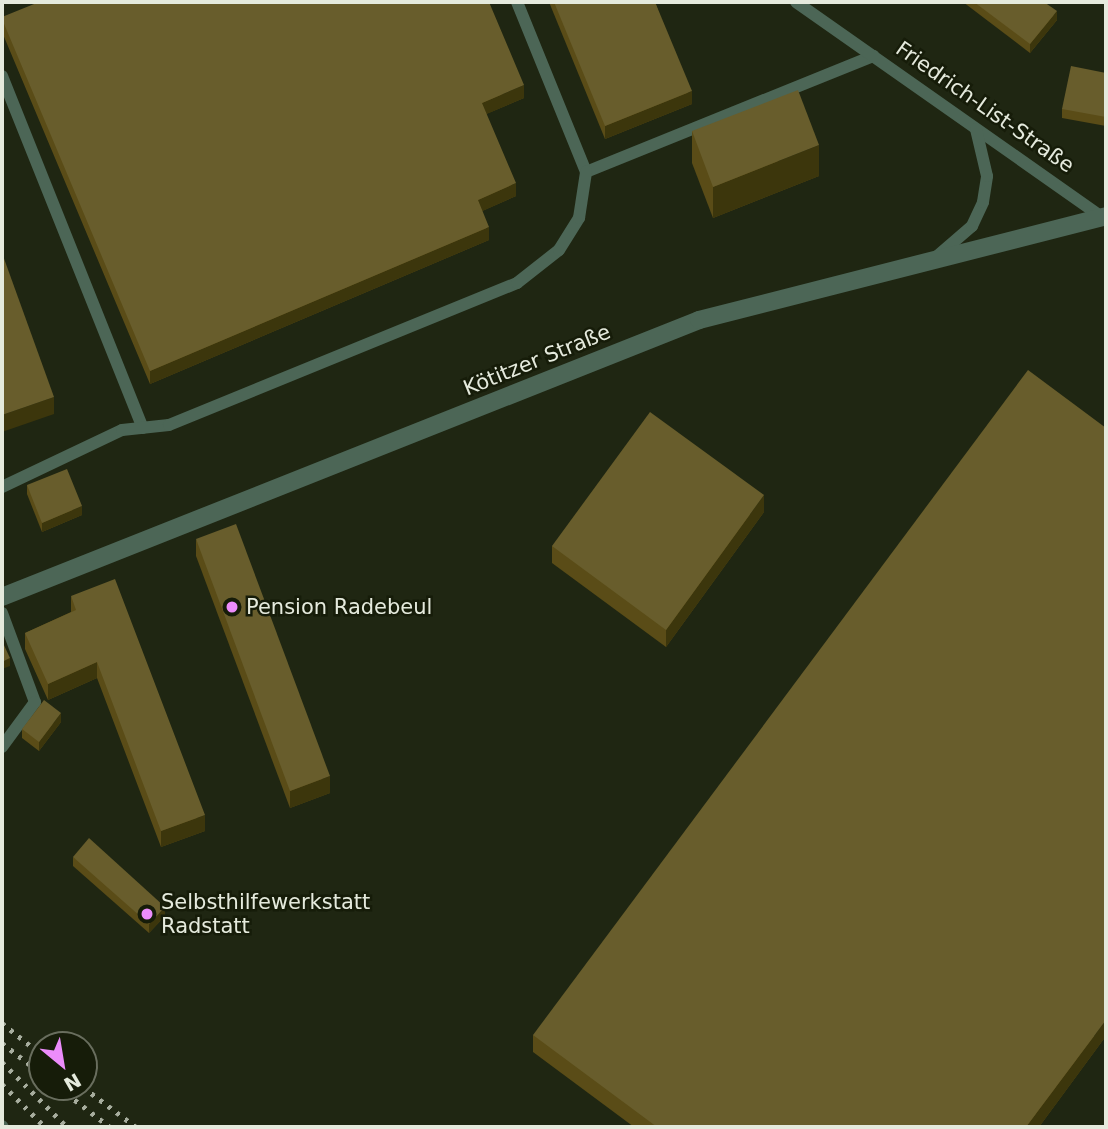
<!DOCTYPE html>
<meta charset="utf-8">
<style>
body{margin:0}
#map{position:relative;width:1108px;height:1129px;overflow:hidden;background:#1f2612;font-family:"DejaVu Sans",sans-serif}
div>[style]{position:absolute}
.service>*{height:12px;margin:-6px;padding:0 6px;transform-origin:6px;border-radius:6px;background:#4c6656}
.tertiary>*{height:18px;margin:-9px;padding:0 9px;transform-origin:9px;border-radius:9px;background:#4c6656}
.rail>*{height:5px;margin-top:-2.5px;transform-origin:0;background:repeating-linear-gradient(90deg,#a7ad9e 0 3.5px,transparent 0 10.5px)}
.wall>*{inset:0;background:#5a4c17}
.shaded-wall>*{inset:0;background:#3c360c}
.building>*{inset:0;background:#685d2c}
.dots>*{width:19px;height:19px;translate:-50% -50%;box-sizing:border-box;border:4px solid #161c09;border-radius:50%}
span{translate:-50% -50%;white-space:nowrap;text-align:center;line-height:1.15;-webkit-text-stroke:5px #161c09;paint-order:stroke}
.street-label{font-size:21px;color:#e5eadd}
.poi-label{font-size:21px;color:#e5eadd}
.left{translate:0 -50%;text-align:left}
.frame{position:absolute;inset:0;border:4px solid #e5eadd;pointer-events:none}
.north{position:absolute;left:28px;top:1031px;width:70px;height:70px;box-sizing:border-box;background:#161c09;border:2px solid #696e5e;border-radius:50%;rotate:150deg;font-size:19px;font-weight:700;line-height:28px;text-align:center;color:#e5eadd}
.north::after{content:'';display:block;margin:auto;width:24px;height:32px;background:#ec8cfb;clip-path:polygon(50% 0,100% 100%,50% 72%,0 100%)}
</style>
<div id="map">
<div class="service">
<i style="left:517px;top:2px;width:183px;rotate:67.9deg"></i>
<i style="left:586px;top:172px;width:310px;rotate:-22deg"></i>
<i style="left:796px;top:2px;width:374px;rotate:35.1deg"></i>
<i style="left:2px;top:76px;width:379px;rotate:68.2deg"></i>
<i style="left:935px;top:258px;width:49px;rotate:-40.9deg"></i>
<i style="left:972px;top:226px;width:26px;rotate:-65deg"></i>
<i style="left:983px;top:202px;width:26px;rotate:-81deg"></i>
<i style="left:987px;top:176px;width:48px;rotate:-103.2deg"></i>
<i style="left:2px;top:487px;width:133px;rotate:-25.4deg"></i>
<i style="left:122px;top:430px;width:47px;rotate:-6.1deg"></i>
<i style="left:169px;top:425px;width:376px;rotate:-22.2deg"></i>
<i style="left:517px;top:283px;width:53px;rotate:-38.2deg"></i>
<i style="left:559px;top:250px;width:38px;rotate:-58deg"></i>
<i style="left:579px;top:218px;width:47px;rotate:-81.3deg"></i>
<i style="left:2px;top:613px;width:95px;rotate:69.7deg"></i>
<i style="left:35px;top:702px;width:56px;rotate:126.3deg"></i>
<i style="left:2px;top:1126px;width:1px;rotate:45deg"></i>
</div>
<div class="tertiary">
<i style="left:2px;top:597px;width:750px;rotate:-21.67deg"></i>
<i style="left:699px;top:320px;width:420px;rotate:-14.3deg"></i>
</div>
<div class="rail">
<i style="left:2px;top:1023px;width:51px;rotate:38.7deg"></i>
<i style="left:2px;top:1043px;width:51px;rotate:37.8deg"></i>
<i style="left:2px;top:1062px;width:92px;rotate:45deg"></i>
<i style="left:2px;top:1084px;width:61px;rotate:45deg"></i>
<i style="left:58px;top:1087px;width:66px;rotate:37.6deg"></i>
<i style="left:83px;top:1087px;width:66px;rotate:37deg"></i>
</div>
<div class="wall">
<i style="clip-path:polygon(549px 2px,655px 2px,692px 104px,605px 139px)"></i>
<i style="clip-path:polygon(963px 2px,1044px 2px,1057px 20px,1030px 53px)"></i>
<i style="clip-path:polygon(2px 17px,524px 98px,486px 114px,516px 196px,482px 211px,489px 240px,150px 384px,2px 32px)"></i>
<i style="clip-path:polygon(1106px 73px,1106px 126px,1062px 118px,1062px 109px)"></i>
<i style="clip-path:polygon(692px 131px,819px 176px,713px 218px,692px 163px)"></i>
<i style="clip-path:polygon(27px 485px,82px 515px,42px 532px,27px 494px)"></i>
<i style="clip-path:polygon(764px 512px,666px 647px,552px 563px,552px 546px)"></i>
<i style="clip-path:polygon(196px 539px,330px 793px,290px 808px,196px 556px)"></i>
<i style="clip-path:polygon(71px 596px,205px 831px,161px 847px,97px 678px,48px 700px,25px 649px,25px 633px,71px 612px)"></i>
<i style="clip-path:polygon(61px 722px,39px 751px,22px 738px,22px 729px)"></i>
<i style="clip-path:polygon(73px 857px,165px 916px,149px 933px,73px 866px)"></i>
<i style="clip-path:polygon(533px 1035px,1106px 1036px,1039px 1127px,634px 1127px,533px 1052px)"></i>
</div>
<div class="shaded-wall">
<i style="clip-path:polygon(1057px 11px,1057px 20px,1030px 53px,1030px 44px)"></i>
<i style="clip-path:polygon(524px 85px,524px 98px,482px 116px,482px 103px)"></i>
<i style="clip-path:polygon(692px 91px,692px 104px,605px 139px,605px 126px)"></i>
<i style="clip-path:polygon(819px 145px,819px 176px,713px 218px,713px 187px)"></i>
<i style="clip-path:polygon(516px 183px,516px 196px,478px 213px,478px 200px)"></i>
<i style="clip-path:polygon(489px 227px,489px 240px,150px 384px,150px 371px)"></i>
<i style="clip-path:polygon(54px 397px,54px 414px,2px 432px,2px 415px)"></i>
<i style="clip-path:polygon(764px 495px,764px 512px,666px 647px,666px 630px)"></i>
<i style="clip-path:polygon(82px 506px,82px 515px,42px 532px,42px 523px)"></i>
<i style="clip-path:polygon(10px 658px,10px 666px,2px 669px,2px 662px)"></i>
<i style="clip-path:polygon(97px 662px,97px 678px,48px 700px,48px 684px)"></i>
<i style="clip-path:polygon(61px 713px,61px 722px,39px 751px,39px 742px)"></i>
<i style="clip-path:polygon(330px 776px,330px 793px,290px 808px,290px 791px)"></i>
<i style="clip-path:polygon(205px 815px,205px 831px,161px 847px,161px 831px)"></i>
<i style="clip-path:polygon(165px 907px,165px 916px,149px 933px,149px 924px)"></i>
<i style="clip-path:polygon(1106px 1020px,1106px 1036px,1039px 1127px,1026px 1127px)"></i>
</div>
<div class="building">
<i style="clip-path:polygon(39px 2px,489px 2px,524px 85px,482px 103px,516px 183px,478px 200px,489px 227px,150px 371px,2px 19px,2px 17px)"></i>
<i style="clip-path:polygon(554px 2px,655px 2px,692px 91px,605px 126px)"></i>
<i style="clip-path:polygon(974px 2px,1044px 2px,1057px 11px,1030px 44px)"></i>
<i style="clip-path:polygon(1071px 66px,1106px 73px,1106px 117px,1062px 109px)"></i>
<i style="clip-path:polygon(798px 90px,819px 145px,713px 187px,692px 131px)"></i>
<i style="clip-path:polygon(2px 253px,54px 397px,2px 415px)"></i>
<i style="clip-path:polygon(1028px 370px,1106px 428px,1106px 1020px,1026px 1127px,657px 1127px,533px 1035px)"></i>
<i style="clip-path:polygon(650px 412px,764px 495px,666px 630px,552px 546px)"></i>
<i style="clip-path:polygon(67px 469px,82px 506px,42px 523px,27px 485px)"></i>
<i style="clip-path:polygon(236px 524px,330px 776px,290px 791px,196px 539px)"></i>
<i style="clip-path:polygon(115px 579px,205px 815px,161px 831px,97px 662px,48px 684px,25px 633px,76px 610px,71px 596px)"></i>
<i style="clip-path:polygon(2px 641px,10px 658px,2px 662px)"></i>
<i style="clip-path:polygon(44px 700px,61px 713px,39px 742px,22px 729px)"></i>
<i style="clip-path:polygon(89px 838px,165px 907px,149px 924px,73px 857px)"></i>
</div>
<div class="dots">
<i style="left:232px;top:607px;background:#ec8cfb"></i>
<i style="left:147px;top:914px;background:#ec8cfb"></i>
</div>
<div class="street-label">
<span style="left:985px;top:107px;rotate:35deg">Friedrich-List-Straße</span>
<span style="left:537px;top:360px;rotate:-22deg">Kötitzer Straße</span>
</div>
<div class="poi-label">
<span class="left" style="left:246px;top:607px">Pension Radebeul</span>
<span class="left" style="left:161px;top:914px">Selbsthilfewerkstatt<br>Radstatt</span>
</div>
<div class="frame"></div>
<div class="north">N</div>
</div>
